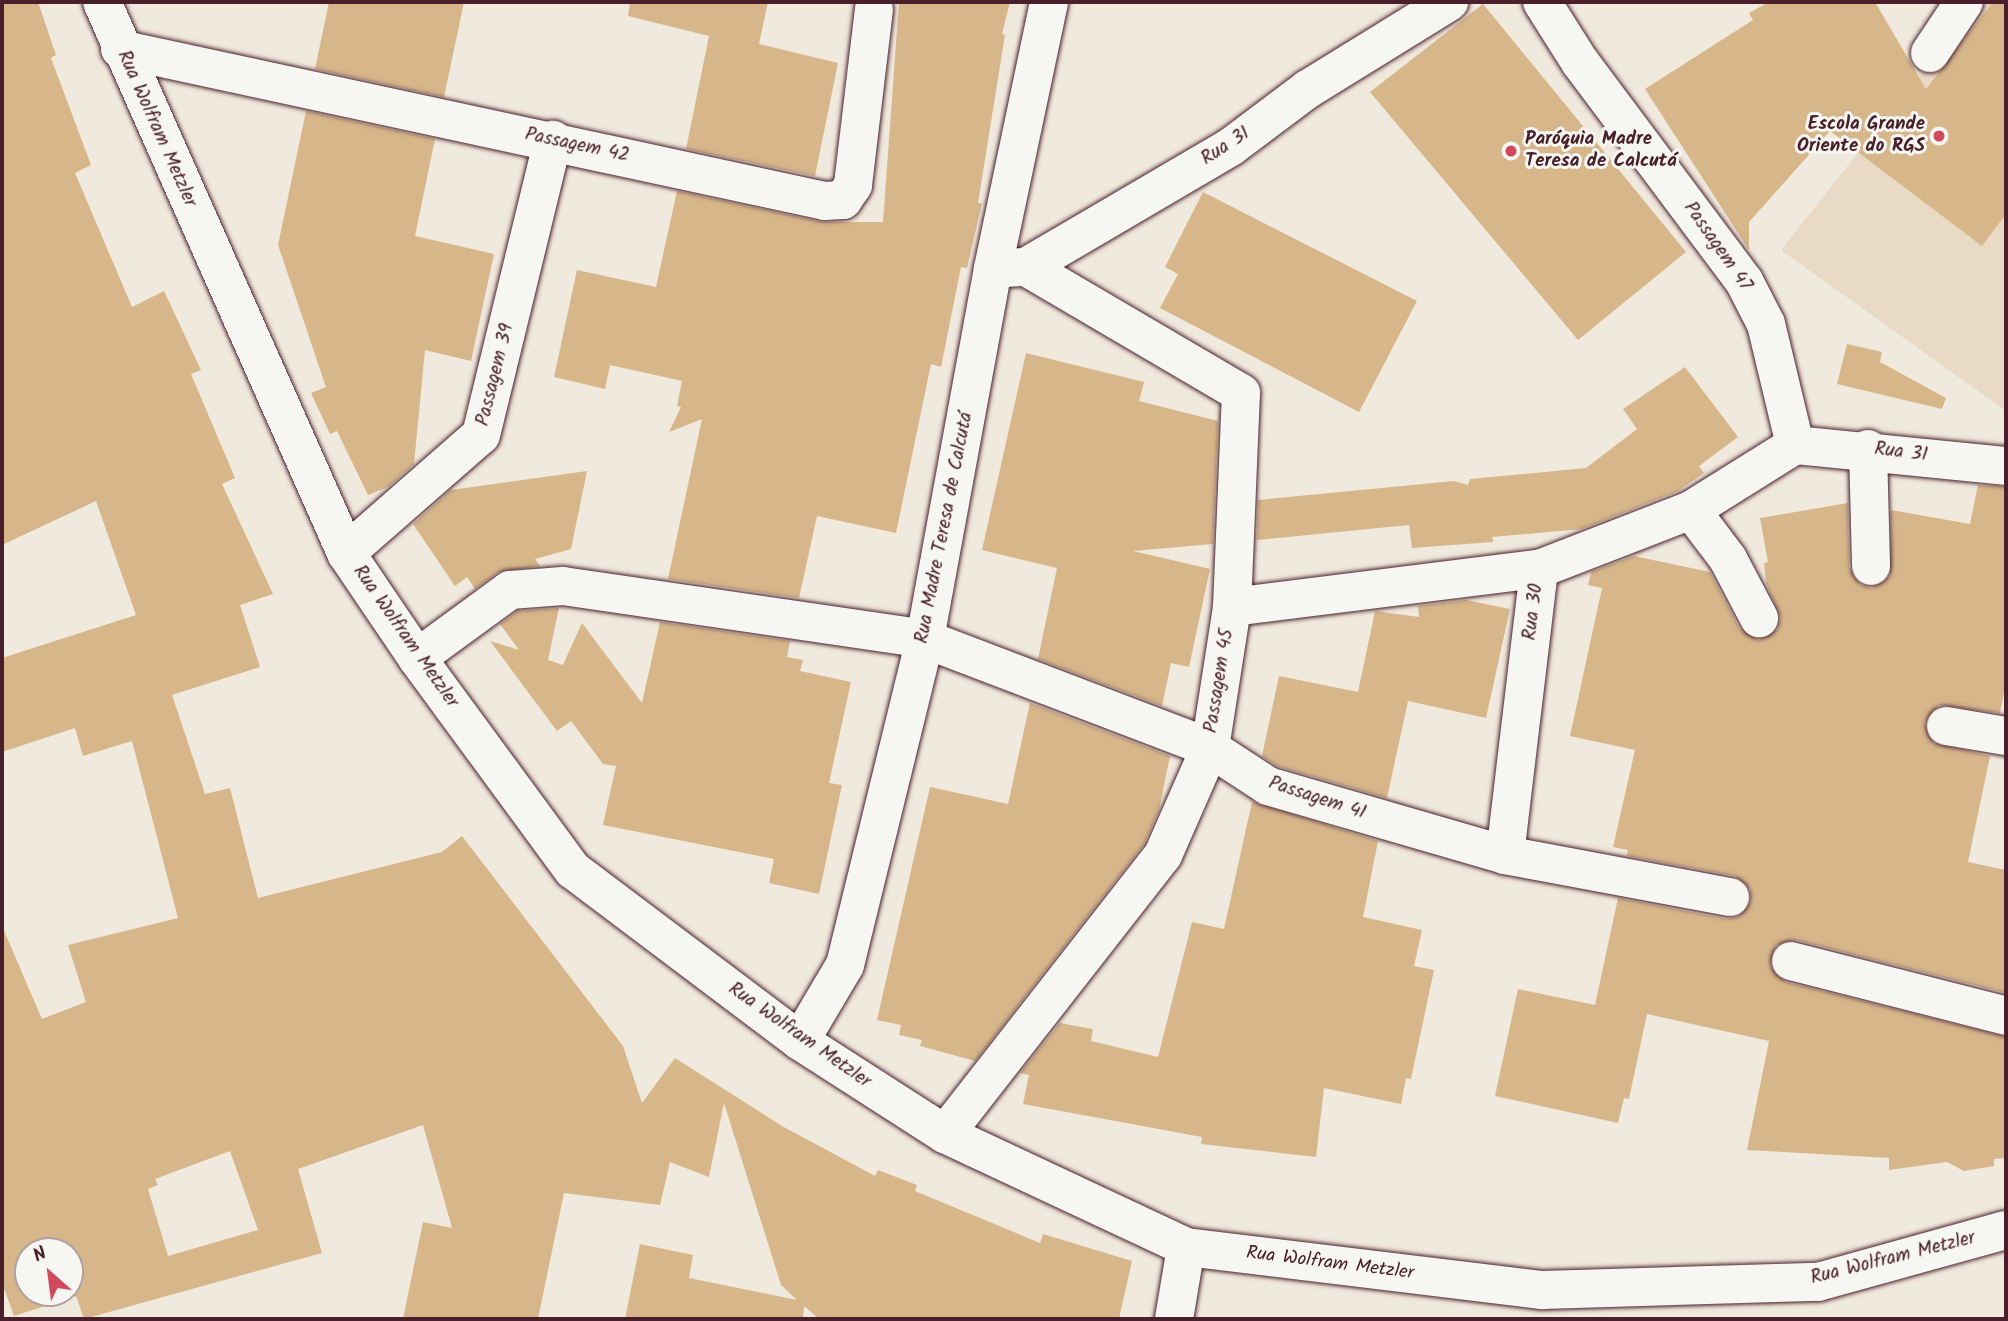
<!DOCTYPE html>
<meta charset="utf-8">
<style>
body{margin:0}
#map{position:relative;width:2008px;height:1321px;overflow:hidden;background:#f0e9dd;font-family:Kalam,sans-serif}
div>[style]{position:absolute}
.built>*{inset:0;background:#e8dac4}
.building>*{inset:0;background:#d7b68a}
.roads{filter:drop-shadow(0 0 2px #4a1f2b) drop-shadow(0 0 2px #4a1f2b)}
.minor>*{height:38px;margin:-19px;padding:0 19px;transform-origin:19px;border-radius:19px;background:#f6f6f2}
.dots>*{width:19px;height:19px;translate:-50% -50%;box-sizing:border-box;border:4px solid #f6f6f2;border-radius:50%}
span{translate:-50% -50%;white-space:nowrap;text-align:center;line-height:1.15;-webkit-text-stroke:6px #f6f6f2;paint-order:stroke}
.poi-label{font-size:19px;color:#4a1f2b;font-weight:700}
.right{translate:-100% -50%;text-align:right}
.left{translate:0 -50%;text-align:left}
.street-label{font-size:19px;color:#4a1f2b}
.frame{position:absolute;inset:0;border:4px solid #4a1f2b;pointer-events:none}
.north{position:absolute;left:14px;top:1237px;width:70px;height:70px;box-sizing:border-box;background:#f6f6f2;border:2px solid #b1a0a2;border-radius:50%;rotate:332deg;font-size:19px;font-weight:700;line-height:28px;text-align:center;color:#4a1f2b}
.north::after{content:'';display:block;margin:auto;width:24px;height:32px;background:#d1495b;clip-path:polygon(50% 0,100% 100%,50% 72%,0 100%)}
</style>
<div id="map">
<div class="built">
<i style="clip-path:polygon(1986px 2px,2006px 2px,2006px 411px,1781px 250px,1961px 23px)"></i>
</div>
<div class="building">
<i style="clip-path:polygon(evenodd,2px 2px,38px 2px,56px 55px,51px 58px,91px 165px,75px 173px,132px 307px,164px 291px,201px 370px,191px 374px,235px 478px,222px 484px,273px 594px,240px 605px,260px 667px,172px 695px,205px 794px,230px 788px,258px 898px,442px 852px,462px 836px,623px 1046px,642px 1103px,675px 1058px,782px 1126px,875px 1176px,878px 1170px,917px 1185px,915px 1191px,1040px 1243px,1043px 1234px,1132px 1261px,1119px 1319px,819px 1319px,804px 1306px,803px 1319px,625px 1319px,640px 1244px,693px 1255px,689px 1278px,797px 1300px,781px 1285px,724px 1103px,709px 1177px,670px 1162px,660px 1205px,564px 1193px,538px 1319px,403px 1319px,423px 1222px,452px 1228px,423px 1125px,298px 1169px,322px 1253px,84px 1319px,76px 1296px,14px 1316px,2px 1283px,2px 926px,42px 1019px,86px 1002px,68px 945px,178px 918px,132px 741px,83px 756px,75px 728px,2px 752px,2px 658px,136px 615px,96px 501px,2px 545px,2px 2px,230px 1151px,258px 1230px,168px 1256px,148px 1189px,158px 1185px,155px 1179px,230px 1151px,2px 2px,28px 1251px,70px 1251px,70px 1293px,28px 1293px,28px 1251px)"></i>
<i style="clip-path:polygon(329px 2px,464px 2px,444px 97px,315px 69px)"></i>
<i style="clip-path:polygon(630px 2px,768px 2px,759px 44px,838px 63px,815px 176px,686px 149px,709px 36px,628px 16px)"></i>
<i style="clip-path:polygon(899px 2px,1010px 2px,1002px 34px,1005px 35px,978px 203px,982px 203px,967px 268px,961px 267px,941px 367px,931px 364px,896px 533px,817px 516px,799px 598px,668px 579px,702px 419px,669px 432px,681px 407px,677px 406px,682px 381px,610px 365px,605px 389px,554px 377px,577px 270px,656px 287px,677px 191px,821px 222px,883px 222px)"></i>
<i style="clip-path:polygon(1769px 2px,1875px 2px,1926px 89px,1993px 2px,2006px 2px,2006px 214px,1982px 246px,1830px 131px,1749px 222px,1749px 250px,1645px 89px,1753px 20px,1749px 13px)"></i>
<i style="clip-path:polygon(1483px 4px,1686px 252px,1578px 340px,1370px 92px)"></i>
<i style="clip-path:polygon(306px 111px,435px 139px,415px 236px,494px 254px,471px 361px,425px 350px,414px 464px,388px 487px,368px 495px,337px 431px,330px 434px,311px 393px,326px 387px,278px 245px)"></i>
<i style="clip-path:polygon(1203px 192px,1417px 301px,1359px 412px,1160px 308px,1178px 274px,1165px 267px)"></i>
<i style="clip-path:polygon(1847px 344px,1882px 352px,1880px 362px,1946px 398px,1942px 409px,1837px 384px)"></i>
<i style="clip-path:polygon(1026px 353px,1144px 382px,1139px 401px,1218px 421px,1213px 544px,1133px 551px,1210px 569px,1189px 667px,1171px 663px,1162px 706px,1038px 659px,1057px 568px,982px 550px)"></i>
<i style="clip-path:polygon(1685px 367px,1738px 437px,1699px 466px,1704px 473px,1678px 491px,1582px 529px,1492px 537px,1493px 542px,1412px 548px,1409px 525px,1257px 540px,1258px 500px,1454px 481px,1468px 485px,1470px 479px,1586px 468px,1637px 429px,1623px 409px)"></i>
<i style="clip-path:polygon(587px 471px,571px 549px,535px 559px,540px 566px,498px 572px,475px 589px,467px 577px,455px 586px,413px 524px,451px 490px)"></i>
<i style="clip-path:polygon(1978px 485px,2006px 487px,2006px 682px,2000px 713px,1939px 705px,1924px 723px,1933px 743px,1990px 756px,1968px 862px,2006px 870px,2006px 993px,1796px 940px,1776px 945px,1770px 966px,1786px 982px,2006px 1037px,2006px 1158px,1994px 1159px,1994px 1166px,1964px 1171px,1947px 1162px,1889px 1170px,1889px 1158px,1747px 1150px,1769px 1041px,1647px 1014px,1629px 1099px,1624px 1098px,1618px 1123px,1495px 1096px,1518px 989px,1595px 1005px,1618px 898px,1727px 919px,1738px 917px,1751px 902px,1750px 889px,1735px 876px,1627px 856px,1628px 850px,1613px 847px,1635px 750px,1570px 736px,1602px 588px,1588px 585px,1591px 572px,1634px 556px,1710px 572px,1740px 629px,1759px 640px,1777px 630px,1781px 618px,1766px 583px,1764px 563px,1768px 562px,1760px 518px,1848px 503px,1849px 567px,1860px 585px,1872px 588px,1890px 576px,1891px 510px,1970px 524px)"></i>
<i style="clip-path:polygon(1466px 600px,1510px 609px,1486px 718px,1408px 701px,1387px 798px,1277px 766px,1262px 756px,1279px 676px,1358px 692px,1375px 611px,1419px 617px,1418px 606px)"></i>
<i style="clip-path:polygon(559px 608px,548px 660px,563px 665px,582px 623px,642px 703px,660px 622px,790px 641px,787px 657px,803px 660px,800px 671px,851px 682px,829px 783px,842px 785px,819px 894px,769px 883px,774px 859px,603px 825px,616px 766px,603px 764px,571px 721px,557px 731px,490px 641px,519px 650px,500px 624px,518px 611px)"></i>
<i style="clip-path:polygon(1030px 703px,1170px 756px,1159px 810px,1144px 844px,975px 1061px,920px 1046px,922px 1040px,899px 1035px,901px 1025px,877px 1020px,930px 787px,1008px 804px)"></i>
<i style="clip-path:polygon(1252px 802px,1378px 841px,1363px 917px,1422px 930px,1414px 966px,1434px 970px,1411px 1079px,1406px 1078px,1401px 1104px,1324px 1088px,1316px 1157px,1201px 1144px,1202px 1137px,1023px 1104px,1029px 1075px,1020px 1073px,1060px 1023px,1093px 1029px,1091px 1041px,1158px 1057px,1192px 922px,1224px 929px)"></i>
</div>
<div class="roads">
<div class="minor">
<i style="left:102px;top:2px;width:603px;rotate:66.11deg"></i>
<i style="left:346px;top:553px;width:127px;rotate:55.9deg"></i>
<i style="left:417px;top:658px;width:263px;rotate:53.7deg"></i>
<i style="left:573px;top:870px;width:284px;rotate:37deg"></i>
<i style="left:800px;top:1041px;width:172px;rotate:32.7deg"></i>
<i style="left:945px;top:1134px;width:266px;rotate:25.1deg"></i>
<i style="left:1186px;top:1247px;width:359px;rotate:6.9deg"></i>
<i style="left:1542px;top:1290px;width:276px;rotate:-1.7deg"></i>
<i style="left:1818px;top:1282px;width:195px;rotate:-15.5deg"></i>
<i style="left:1542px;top:2px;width:71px;rotate:57.7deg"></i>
<i style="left:1580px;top:62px;width:274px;rotate:53.2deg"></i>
<i style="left:1744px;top:281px;width:48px;rotate:62.9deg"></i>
<i style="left:1766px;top:324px;width:124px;rotate:76.5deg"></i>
<i style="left:120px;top:49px;width:721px;rotate:12.17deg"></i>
<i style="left:825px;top:201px;width:18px;rotate:-3deg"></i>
<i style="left:843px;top:200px;width:18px;rotate:-56deg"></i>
<i style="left:853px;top:185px;width:177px;rotate:-83.2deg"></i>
<i style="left:1930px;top:53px;width:61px;rotate:-56.3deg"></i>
<i style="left:1005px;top:268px;width:21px;rotate:-3deg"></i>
<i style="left:1026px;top:267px;width:239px;rotate:-30.4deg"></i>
<i style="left:1232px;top:146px;width:95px;rotate:-36.9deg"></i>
<i style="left:1308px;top:89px;width:166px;rotate:-31.7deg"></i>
<i style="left:1795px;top:445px;width:212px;rotate:5.7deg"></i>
<i style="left:1868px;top:449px;width:117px;rotate:88.5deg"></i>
<i style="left:1691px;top:510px;width:61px;rotate:52.9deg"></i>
<i style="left:1728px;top:559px;width:67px;rotate:62.3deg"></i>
<i style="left:346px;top:553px;width:179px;rotate:-41.2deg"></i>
<i style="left:481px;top:435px;width:304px;rotate:-76.3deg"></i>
<i style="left:1232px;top:607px;width:309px;rotate:-7.1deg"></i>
<i style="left:417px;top:658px;width:115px;rotate:-36.2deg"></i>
<i style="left:510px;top:590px;width:53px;rotate:-4.3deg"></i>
<i style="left:563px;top:586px;width:366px;rotate:8.3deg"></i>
<i style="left:925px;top:639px;width:305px;rotate:20.9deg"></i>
<i style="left:1210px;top:748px;width:69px;rotate:33.2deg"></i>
<i style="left:1268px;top:786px;width:247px;rotate:16.2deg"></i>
<i style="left:1505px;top:855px;width:229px;rotate:10.6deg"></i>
<i style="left:1946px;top:726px;width:61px;rotate:9.5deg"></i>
<i style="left:1505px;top:855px;width:288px;rotate:-83.2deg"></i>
<i style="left:1539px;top:569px;width:163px;rotate:-21.2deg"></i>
<i style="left:1691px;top:510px;width:123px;rotate:-32deg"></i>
<i style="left:1791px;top:961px;width:222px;rotate:14.3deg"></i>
<i style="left:800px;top:1041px;width:88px;rotate:-59.4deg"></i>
<i style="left:845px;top:965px;width:336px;rotate:-76.2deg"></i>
<i style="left:925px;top:639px;width:377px;rotate:-79.6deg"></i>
<i style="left:993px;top:268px;width:272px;rotate:-78.1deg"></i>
<i style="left:945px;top:1134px;width:354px;rotate:-52deg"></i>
<i style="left:1163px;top:855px;width:117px;rotate:-66.3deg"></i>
<i style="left:1210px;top:748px;width:143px;rotate:-81.1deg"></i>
<i style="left:1232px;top:607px;width:214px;rotate:-87.6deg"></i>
<i style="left:1241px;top:393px;width:249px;rotate:-149.6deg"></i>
<i style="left:1174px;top:1319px;width:73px;rotate:-80.5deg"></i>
</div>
</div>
<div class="dots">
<i style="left:1939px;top:136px;background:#d1495b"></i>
<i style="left:1511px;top:151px;background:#d1495b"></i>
</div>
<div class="poi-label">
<span class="right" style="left:1925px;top:136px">Escola Grande<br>Oriente do RGS</span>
<span class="left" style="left:1525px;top:151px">Paróquia Madre<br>Teresa de Calcutá</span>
</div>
<div class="street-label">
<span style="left:156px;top:129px;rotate:66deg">Rua Wolfram Metzler</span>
<span style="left:577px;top:146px;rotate:12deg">Passagem 42</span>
<span style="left:1226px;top:147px;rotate:-33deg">Rua 31</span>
<span style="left:1717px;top:247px;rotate:55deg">Passagem 47</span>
<span style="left:496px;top:375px;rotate:-76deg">Passagem 39</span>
<span style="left:1901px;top:453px;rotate:7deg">Rua 31</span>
<span style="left:945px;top:528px;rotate:-79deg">Rua Madre Teresa de Calcutá</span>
<span style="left:1534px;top:612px;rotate:-83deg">Rua 30</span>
<span style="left:405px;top:637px;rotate:55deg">Rua Wolfram Metzler</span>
<span style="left:1220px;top:681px;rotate:-81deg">Passagem 45</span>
<span style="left:1317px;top:799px;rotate:18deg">Passagem 41</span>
<span style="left:799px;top:1036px;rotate:35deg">Rua Wolfram Metzler</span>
<span style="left:1893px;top:1259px;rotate:-14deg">Rua Wolfram Metzler</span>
<span style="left:1330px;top:1264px;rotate:7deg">Rua Wolfram Metzler</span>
</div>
<div class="frame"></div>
<div class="north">N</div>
</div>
